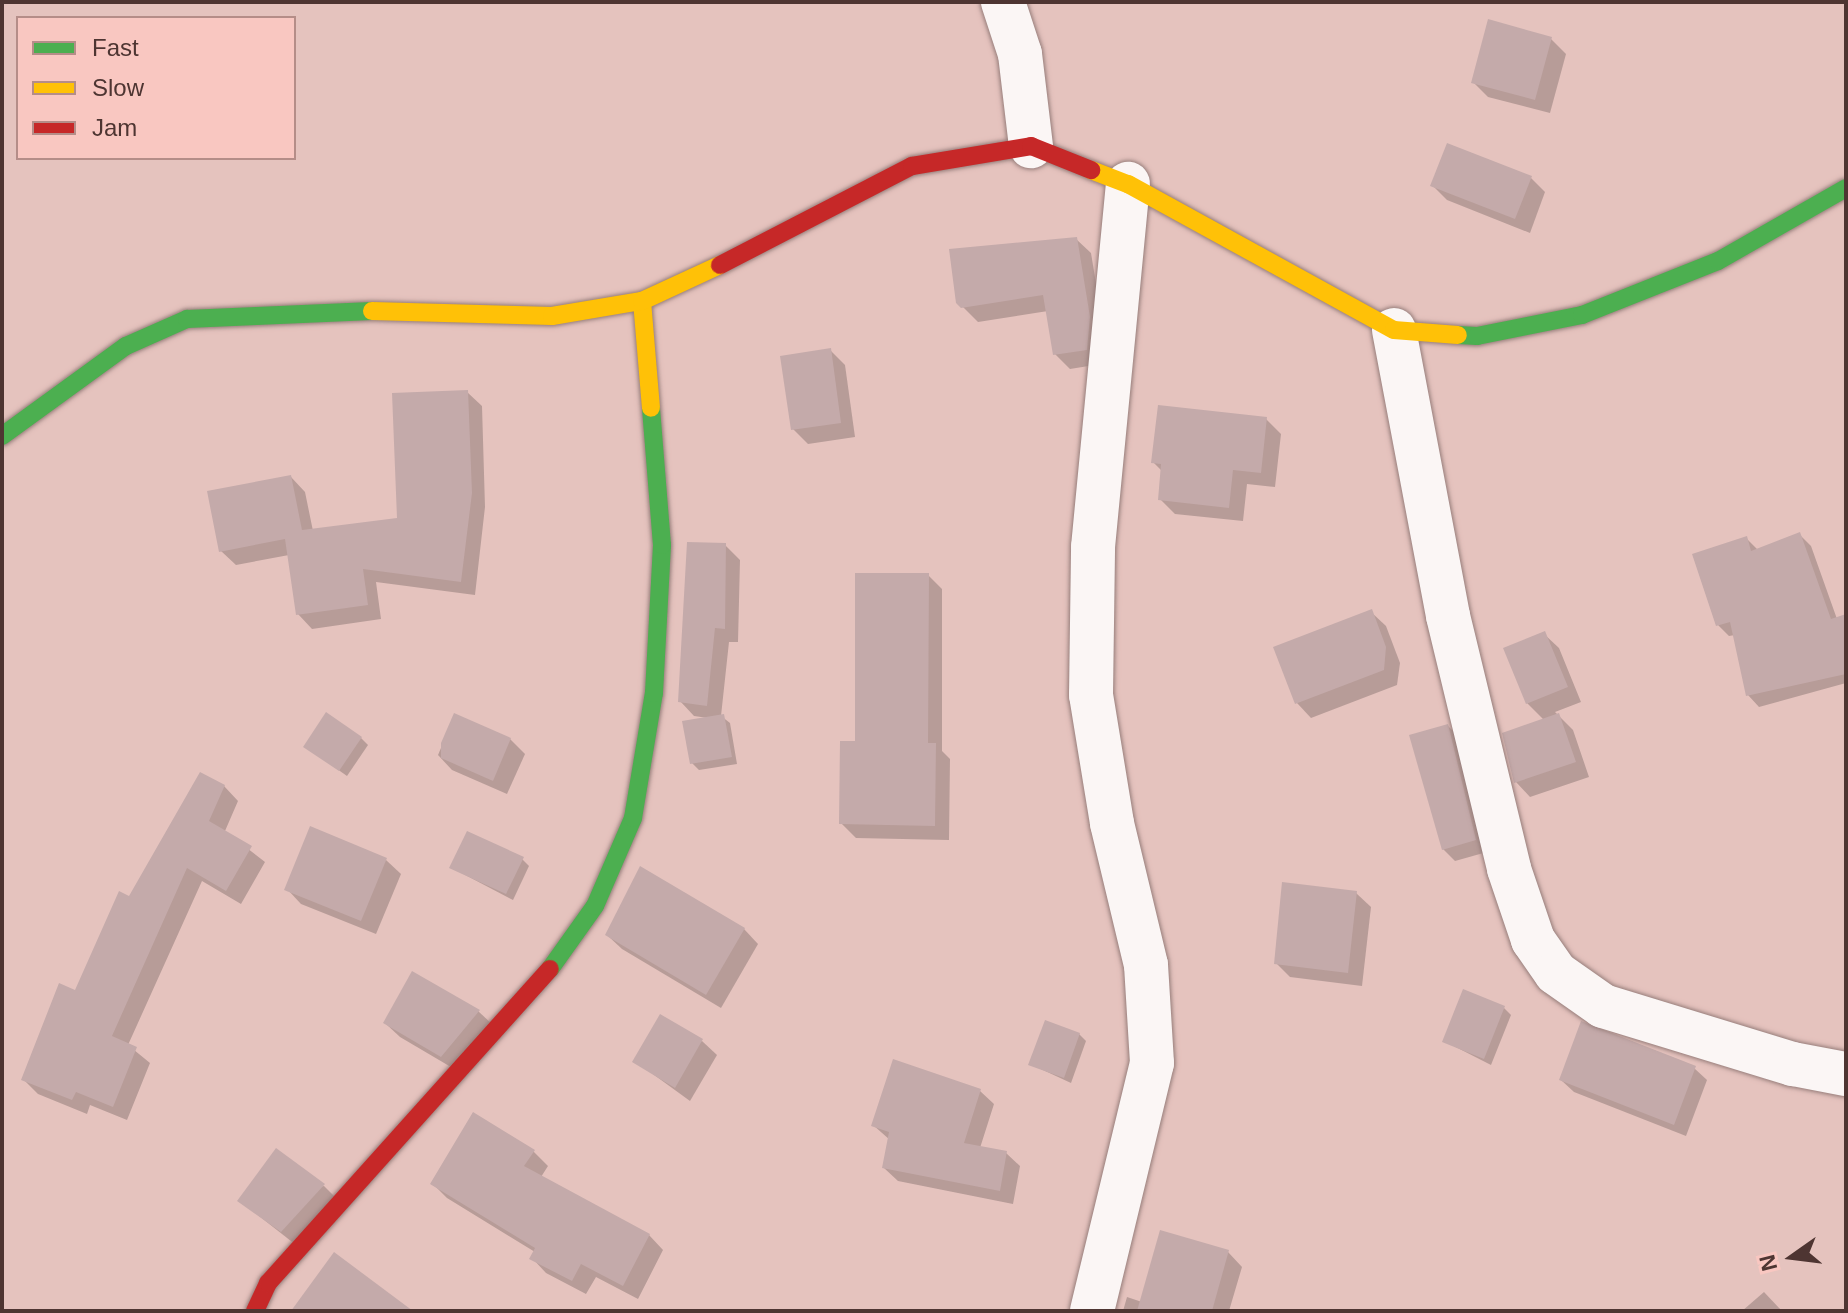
<!DOCTYPE html>
<style>
body{margin:0}
#map{position:relative;width:1848px;height:1313px;overflow:hidden;background:#e5c3be;font-family:Helvetica,sans-serif}
div>[style]{position:absolute}
.shadow>*{inset:0;background:#0003}
.building>*{inset:0;background:#c4aaaa}
.roads{filter:drop-shadow(0 0 2px #977e7b) drop-shadow(0 0 2px #977e7b)}
.street>*{height:44px;margin:-22px;padding:0 22px;transform-origin:22px;border-radius:22px;background:#fbf6f5}
.fast>*{height:18px;margin:-9px;padding:0 9px;transform-origin:9px;border-radius:9px;background:#4caf50}
.slow>*{height:18px;margin:-9px;padding:0 9px;transform-origin:9px;border-radius:9px;background:#ffc107}
.jam>*{height:18px;margin:-9px;padding:0 9px;transform-origin:9px;border-radius:9px;background:#c62828}
span{translate:-50% -50%;white-space:nowrap;text-align:center;line-height:1.15;-webkit-text-stroke:8px #f9c7c1;paint-order:stroke}
.frame{position:absolute;inset:0;border:4px solid #4e3532;pointer-events:none}
.legend{position:absolute;left:16px;top:16px;width:280px;height:144px;box-sizing:border-box;background:#f9c7c1;border:2px solid #b58d88;margin:0;padding:10px 14px;list-style:none;font-size:24px;color:#4e3532}
.legend li{display:flex;align-items:center;gap:16px;height:40px}
.legend b{width:40px;border:2px solid #b58d88}
.north{position:absolute;left:1752px;top:1217px;width:80px;height:80px;-webkit-text-stroke:6px #f9c7c1;paint-order:stroke;rotate:256deg;font-size:22px;font-weight:700;line-height:32px;text-align:center;color:#4e3532}
.north::after{content:'';display:block;margin:auto;width:28px;height:36px;background:#4e3532;clip-path:polygon(50% 0,100% 100%,50% 72%,0 100%)}
</style>
<div id="map">
<div class="shadow">
<i style="clip-path:polygon(1551px 39px,1566px 54px,1550px 113px,1488px 97px,1473px 82px)"></i>
<i style="clip-path:polygon(1531px 178px,1545px 192px,1530px 233px,1447px 200px,1432px 185px)"></i>
<i style="clip-path:polygon(1076px 239px,1091px 253px,1104px 332px,1101px 364px,1070px 369px,1055px 354px,1048px 311px,978px 322px,958px 302px,951px 250px)"></i>
<i style="clip-path:polygon(830px 350px,845px 365px,855px 437px,808px 444px,793px 429px)"></i>
<i style="clip-path:polygon(467px 392px,482px 406px,485px 507px,475px 595px,376px 582px,381px 619px,312px 629px,298px 614px,289px 555px,236px 565px,221px 551px,291px 477px,305px 492px,313px 531px,399px 520px)"></i>
<i style="clip-path:polygon(1266px 419px,1281px 434px,1275px 487px,1247px 484px,1243px 521px,1175px 514px,1160px 499px,1163px 472px,1153px 462px)"></i>
<i style="clip-path:polygon(1800px 535px,1811px 546px,1837px 619px,1846px 616px,1846px 683px,1759px 707px,1748px 695px,1735px 635px,1729px 636px,1718px 625px,1746px 538px,1758px 550px)"></i>
<i style="clip-path:polygon(725px 545px,740px 560px,738px 642px,729px 642px,721px 716px,730px 723px,737px 764px,699px 770px,692px 763px,708px 718px,694px 716px,680px 701px)"></i>
<i style="clip-path:polygon(928px 575px,942px 589px,942px 751px,950px 759px,949px 840px,856px 838px,841px 823px,857px 743px)"></i>
<i style="clip-path:polygon(1371px 612px,1386px 626px,1400px 663px,1397px 685px,1311px 718px,1297px 703px)"></i>
<i style="clip-path:polygon(1544px 634px,1559px 648px,1581px 702px,1555px 712px,1573px 730px,1589px 777px,1530px 797px,1516px 782px,1504px 735px,1544px 720px,1527px 703px)"></i>
<i style="clip-path:polygon(455px 715px,510px 739px,525px 754px,507px 794px,452px 770px,438px 755px)"></i>
<i style="clip-path:polygon(1448px 726px,1460px 738px,1487px 852px,1455px 861px,1443px 849px)"></i>
<i style="clip-path:polygon(361px 738px,368px 745px,347px 776px,306px 747px)"></i>
<i style="clip-path:polygon(224px 786px,238px 801px,225px 831px,265px 862px,241px 904px,202px 881px,128px 1045px,150px 1063px,127px 1120px,90px 1105px,87px 1114px,38px 1094px,23px 1079px,130px 899px)"></i>
<i style="clip-path:polygon(311px 829px,386px 860px,401px 874px,376px 934px,301px 904px,287px 889px)"></i>
<i style="clip-path:polygon(522px 859px,529px 866px,513px 900px,452px 868px)"></i>
<i style="clip-path:polygon(1356px 893px,1371px 907px,1362px 986px,1290px 977px,1276px 963px)"></i>
<i style="clip-path:polygon(744px 929px,758px 944px,721px 1008px,622px 949px,607px 935px)"></i>
<i style="clip-path:polygon(1504px 1008px,1511px 1015px,1491px 1065px,1444px 1041px)"></i>
<i style="clip-path:polygon(478px 1011px,493px 1025px,456px 1070px,400px 1037px,385px 1023px)"></i>
<i style="clip-path:polygon(1079px 1034px,1086px 1041px,1071px 1083px,1030px 1064px)"></i>
<i style="clip-path:polygon(702px 1041px,717px 1055px,690px 1101px,635px 1061px)"></i>
<i style="clip-path:polygon(1694px 1068px,1707px 1080px,1686px 1136px,1574px 1092px,1561px 1080px)"></i>
<i style="clip-path:polygon(980px 1091px,994px 1104px,980px 1148px,1006px 1153px,1020px 1166px,1013px 1204px,898px 1181px,884px 1168px,890px 1140px,873px 1125px)"></i>
<i style="clip-path:polygon(533px 1151px,548px 1166px,541px 1177px,649px 1235px,663px 1250px,638px 1299px,596px 1277px,586px 1294px,546px 1273px,532px 1258px,535px 1252px,447px 1198px,433px 1184px)"></i>
<i style="clip-path:polygon(324px 1186px,338px 1200px,296px 1245px,240px 1201px)"></i>
<i style="clip-path:polygon(1228px 1252px,1242px 1267px,1229px 1311px,1123px 1311px,1127px 1297px,1142px 1302px)"></i>
<i style="clip-path:polygon(1764px 1292px,1782px 1311px,1742px 1311px)"></i>
</div>
<div class="building">
<i style="clip-path:polygon(1488px 19px,1552px 37px,1535px 100px,1471px 83px)"></i>
<i style="clip-path:polygon(1447px 143px,1532px 176px,1515px 219px,1430px 186px)"></i>
<i style="clip-path:polygon(1077px 237px,1090px 317px,1087px 350px,1053px 355px,1043px 295px,961px 308px,956px 303px,949px 249px)"></i>
<i style="clip-path:polygon(831px 348px,841px 423px,791px 430px,780px 356px)"></i>
<i style="clip-path:polygon(468px 390px,472px 493px,461px 582px,363px 569px,368px 605px,296px 615px,285px 539px,219px 552px,207px 491px,291px 475px,302px 530px,397px 518px,392px 393px)"></i>
<i style="clip-path:polygon(1158px 405px,1267px 417px,1261px 473px,1233px 470px,1229px 508px,1158px 500px,1161px 464px,1151px 463px)"></i>
<i style="clip-path:polygon(1800px 532px,1831px 619px,1846px 614px,1846px 674px,1746px 696px,1730px 622px,1716px 626px,1692px 554px,1747px 536px,1751px 551px)"></i>
<i style="clip-path:polygon(687px 542px,726px 543px,725px 629px,715px 628px,707px 706px,678px 702px)"></i>
<i style="clip-path:polygon(855px 573px,929px 573px,928px 743px,936px 743px,935px 826px,839px 824px,840px 741px,855px 741px)"></i>
<i style="clip-path:polygon(1372px 609px,1386px 647px,1384px 670px,1295px 704px,1273px 647px)"></i>
<i style="clip-path:polygon(1545px 631px,1568px 687px,1526px 704px,1503px 648px)"></i>
<i style="clip-path:polygon(326px 712px,362px 737px,339px 771px,303px 747px)"></i>
<i style="clip-path:polygon(454px 713px,511px 738px,493px 781px,441px 758px,441px 743px)"></i>
<i style="clip-path:polygon(1559px 713px,1576px 762px,1514px 783px,1502px 733px)"></i>
<i style="clip-path:polygon(724px 714px,732px 757px,690px 764px,682px 721px)"></i>
<i style="clip-path:polygon(1448px 724px,1476px 840px,1442px 850px,1409px 735px)"></i>
<i style="clip-path:polygon(200px 772px,225px 785px,209px 821px,252px 846px,226px 891px,187px 868px,112px 1036px,137px 1047px,113px 1107px,76px 1092px,72px 1100px,21px 1080px,59px 983px,75px 990px,119px 891px,129px 896px)"></i>
<i style="clip-path:polygon(310px 826px,387px 858px,361px 921px,284px 890px)"></i>
<i style="clip-path:polygon(467px 831px,524px 857px,506px 894px,449px 868px)"></i>
<i style="clip-path:polygon(640px 866px,745px 928px,706px 995px,605px 935px)"></i>
<i style="clip-path:polygon(1282px 882px,1357px 891px,1348px 973px,1274px 964px)"></i>
<i style="clip-path:polygon(412px 971px,480px 1010px,441px 1057px,383px 1023px)"></i>
<i style="clip-path:polygon(1463px 989px,1505px 1006px,1484px 1059px,1442px 1042px)"></i>
<i style="clip-path:polygon(660px 1014px,703px 1039px,675px 1088px,632px 1062px)"></i>
<i style="clip-path:polygon(1045px 1020px,1080px 1033px,1064px 1078px,1028px 1065px)"></i>
<i style="clip-path:polygon(1581px 1021px,1696px 1066px,1674px 1125px,1559px 1080px)"></i>
<i style="clip-path:polygon(893px 1059px,981px 1089px,964px 1143px,1007px 1151px,1000px 1191px,882px 1168px,889px 1132px,871px 1126px)"></i>
<i style="clip-path:polygon(473px 1112px,535px 1150px,524px 1166px,650px 1234px,623px 1286px,581px 1264px,572px 1281px,529px 1259px,535px 1248px,430px 1184px)"></i>
<i style="clip-path:polygon(276px 1148px,325px 1184px,281px 1232px,237px 1201px)"></i>
<i style="clip-path:polygon(1160px 1230px,1229px 1250px,1212px 1311px,1137px 1311px)"></i>
<i style="clip-path:polygon(334px 1252px,413px 1311px,291px 1311px)"></i>
</div>
<div class="roads">
<div class="street">
<i style="left:1003px;top:2px;width:55px;rotate:71.9deg"></i>
<i style="left:1020px;top:54px;width:93px;rotate:83.2deg"></i>
<i style="left:1394px;top:330px;width:291px;rotate:79.3deg"></i>
<i style="left:1448px;top:616px;width:260px;rotate:76.4deg"></i>
<i style="left:1509px;top:869px;width:75px;rotate:71.3deg"></i>
<i style="left:1533px;top:940px;width:40px;rotate:55.1deg"></i>
<i style="left:1556px;top:973px;width:57px;rotate:35.1deg"></i>
<i style="left:1603px;top:1006px;width:199px;rotate:17deg"></i>
<i style="left:1793px;top:1064px;width:54px;rotate:10.7deg"></i>
<i style="left:1092px;top:1311px;width:255px;rotate:-76.4deg"></i>
<i style="left:1152px;top:1063px;width:98px;rotate:-93.5deg"></i>
<i style="left:1146px;top:965px;width:146px;rotate:-103.5deg"></i>
<i style="left:1112px;top:823px;width:130px;rotate:-99.3deg"></i>
<i style="left:1091px;top:695px;width:148px;rotate:-89.2deg"></i>
<i style="left:1093px;top:547px;width:365px;rotate:-84.5deg"></i>
</div>
<div class="fast">
<i style="left:1458px;top:335px;width:19px;rotate:3deg"></i>
<i style="left:1477px;top:336px;width:107px;rotate:-11.3deg"></i>
<i style="left:1582px;top:315px;width:146px;rotate:-21.7deg"></i>
<i style="left:1718px;top:261px;width:147px;rotate:-29.7deg"></i>
<i style="left:2px;top:436px;width:153px;rotate:-36deg"></i>
<i style="left:126px;top:346px;width:67px;rotate:-23.9deg"></i>
<i style="left:187px;top:319px;width:185px;rotate:-2.5deg"></i>
<i style="left:550px;top:969px;width:77px;rotate:-54.5deg"></i>
<i style="left:595px;top:906px;width:96px;rotate:-66.6deg"></i>
<i style="left:633px;top:818px;width:127px;rotate:-80.5deg"></i>
<i style="left:654px;top:693px;width:148px;rotate:-86.9deg"></i>
<i style="left:662px;top:545px;width:137px;rotate:-94.6deg"></i>
</div>
<div class="slow">
<i style="left:1091px;top:170px;width:40px;rotate:21deg"></i>
<i style="left:1128px;top:184px;width:303px;rotate:28.8deg"></i>
<i style="left:1394px;top:330px;width:64px;rotate:4.5deg"></i>
<i style="left:642px;top:301px;width:107px;rotate:85.2deg"></i>
<i style="left:372px;top:311px;width:180px;rotate:1.6deg"></i>
<i style="left:552px;top:316px;width:91px;rotate:-9.5deg"></i>
<i style="left:642px;top:301px;width:86px;rotate:-24.8deg"></i>
</div>
<div class="jam">
<i style="left:720px;top:265px;width:216px;rotate:-27.3deg"></i>
<i style="left:912px;top:166px;width:121px;rotate:-9.5deg"></i>
<i style="left:1031px;top:146px;width:65px;rotate:21.8deg"></i>
<i style="left:255px;top:1311px;width:31px;rotate:-65deg"></i>
<i style="left:268px;top:1283px;width:422px;rotate:-48.1deg"></i>
</div>
</div>
<div class="frame"></div>
<ul class="legend">
<li><b style="height:10px;background:#4caf50"></b>Fast</li>
<li><b style="height:10px;background:#ffc107"></b>Slow</li>
<li><b style="height:10px;background:#c62828"></b>Jam</li>
</ul>
<div class="north">N</div>
</div>
